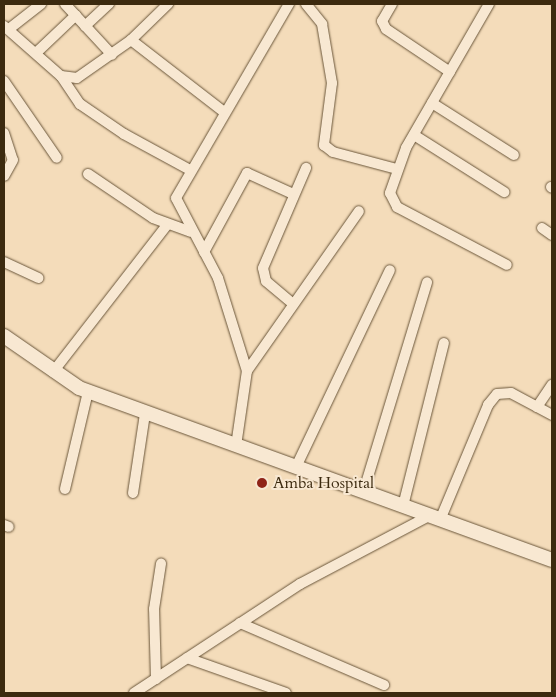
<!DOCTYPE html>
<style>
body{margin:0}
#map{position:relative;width:556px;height:697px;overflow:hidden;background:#f4dcba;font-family:Cardo,serif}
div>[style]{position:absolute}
.roads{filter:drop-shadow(0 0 1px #6a563a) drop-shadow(0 0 1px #6a563a)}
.street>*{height:10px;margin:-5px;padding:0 5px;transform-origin:5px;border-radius:5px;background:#f8e8d2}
.secondary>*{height:14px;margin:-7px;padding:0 7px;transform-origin:7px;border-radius:7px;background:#f8e8d2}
.dots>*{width:14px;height:14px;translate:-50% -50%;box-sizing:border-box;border:2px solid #f8e8d2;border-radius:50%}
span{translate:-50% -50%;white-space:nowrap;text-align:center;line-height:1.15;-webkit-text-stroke:4px #f8e8d2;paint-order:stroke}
.poi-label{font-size:16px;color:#3c2a0f}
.left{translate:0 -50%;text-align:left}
.frame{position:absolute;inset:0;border:5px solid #3c2a0f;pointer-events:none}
</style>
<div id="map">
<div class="roads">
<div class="street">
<i style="left:65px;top:4px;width:69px;rotate:47.3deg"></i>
<i style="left:306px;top:4px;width:26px;rotate:51deg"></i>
<i style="left:322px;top:24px;width:60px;rotate:80.4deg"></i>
<i style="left:332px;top:83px;width:63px;rotate:97.4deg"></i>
<i style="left:324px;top:145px;width:11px;rotate:38deg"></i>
<i style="left:333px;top:152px;width:66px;rotate:14.9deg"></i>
<i style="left:392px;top:4px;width:20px;rotate:120deg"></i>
<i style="left:382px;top:21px;width:9px;rotate:63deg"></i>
<i style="left:386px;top:29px;width:77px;rotate:33.9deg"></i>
<i style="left:489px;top:4px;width:166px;rotate:120deg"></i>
<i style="left:406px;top:148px;width:48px;rotate:109.6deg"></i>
<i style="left:390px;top:193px;width:16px;rotate:63deg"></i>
<i style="left:397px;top:207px;width:124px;rotate:27.8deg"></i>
<i style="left:4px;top:26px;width:76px;rotate:41.3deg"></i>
<i style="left:61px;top:76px;width:16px;rotate:7deg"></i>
<i style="left:77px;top:78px;width:66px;rotate:-35.1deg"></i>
<i style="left:131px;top:40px;width:52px;rotate:-44.2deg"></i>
<i style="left:85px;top:26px;width:33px;rotate:-43deg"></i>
<i style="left:9px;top:29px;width:41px;rotate:-38deg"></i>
<i style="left:131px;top:40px;width:116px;rotate:37.7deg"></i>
<i style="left:36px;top:53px;width:55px;rotate:-43.5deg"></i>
<i style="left:61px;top:76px;width:34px;rotate:56deg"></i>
<i style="left:80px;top:104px;width:53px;rotate:34.3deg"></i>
<i style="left:124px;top:134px;width:75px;rotate:28.6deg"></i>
<i style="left:4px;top:81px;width:93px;rotate:55.5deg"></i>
<i style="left:432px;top:103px;width:97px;rotate:32.4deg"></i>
<i style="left:4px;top:133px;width:28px;rotate:72deg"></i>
<i style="left:13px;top:160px;width:18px;rotate:119deg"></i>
<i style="left:414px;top:135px;width:107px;rotate:32.3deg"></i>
<i style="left:88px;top:174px;width:78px;rotate:34.1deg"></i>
<i style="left:153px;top:218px;width:40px;rotate:20.2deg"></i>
<i style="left:551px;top:187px;width:1px;rotate:45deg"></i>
<i style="left:542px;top:228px;width:12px;rotate:35deg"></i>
<i style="left:204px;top:252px;width:90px;rotate:-61.4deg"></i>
<i style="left:247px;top:173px;width:48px;rotate:24.4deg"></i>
<i style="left:4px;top:262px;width:38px;rotate:25deg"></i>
<i style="left:292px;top:303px;width:34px;rotate:-140deg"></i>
<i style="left:266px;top:281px;width:13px;rotate:-103deg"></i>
<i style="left:263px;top:268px;width:109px;rotate:-66.7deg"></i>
<i style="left:247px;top:371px;width:195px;rotate:-55deg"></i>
<i style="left:53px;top:372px;width:186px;rotate:-52.2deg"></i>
<i style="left:537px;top:407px;width:27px;rotate:-56deg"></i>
<i style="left:236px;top:446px;width:76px;rotate:-81.7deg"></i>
<i style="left:247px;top:371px;width:97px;rotate:-107.3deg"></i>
<i style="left:218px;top:278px;width:90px;rotate:-117.7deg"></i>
<i style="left:176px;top:198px;width:225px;rotate:-59.8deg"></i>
<i style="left:296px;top:467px;width:218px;rotate:-64.5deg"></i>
<i style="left:65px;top:489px;width:100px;rotate:-76.7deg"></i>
<i style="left:364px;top:490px;width:217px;rotate:-73.1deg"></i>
<i style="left:133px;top:493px;width:80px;rotate:-81.4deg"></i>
<i style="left:403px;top:506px;width:168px;rotate:-75.9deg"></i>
<i style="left:440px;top:520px;width:125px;rotate:-67.3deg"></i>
<i style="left:488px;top:405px;width:14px;rotate:-51deg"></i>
<i style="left:497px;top:394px;width:14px;rotate:-4deg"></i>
<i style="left:511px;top:393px;width:47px;rotate:28.2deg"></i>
<i style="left:4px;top:525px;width:5px;rotate:22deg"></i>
<i style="left:240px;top:623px;width:157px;rotate:23.3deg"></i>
<i style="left:187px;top:658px;width:105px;rotate:19.5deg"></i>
<i style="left:156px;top:679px;width:70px;rotate:-91.6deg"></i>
<i style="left:154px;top:609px;width:46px;rotate:-81.2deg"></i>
<i style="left:134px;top:693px;width:199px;rotate:-33.3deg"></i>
<i style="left:300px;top:584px;width:146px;rotate:-27.8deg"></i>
</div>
<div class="secondary">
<i style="left:4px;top:336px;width:91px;rotate:34.7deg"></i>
<i style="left:79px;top:388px;width:503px;rotate:19.98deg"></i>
</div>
</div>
<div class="dots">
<i style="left:262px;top:483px;background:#8f2418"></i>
</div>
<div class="poi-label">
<span class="left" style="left:273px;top:483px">Amba Hospital</span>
</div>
<div class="frame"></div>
</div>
